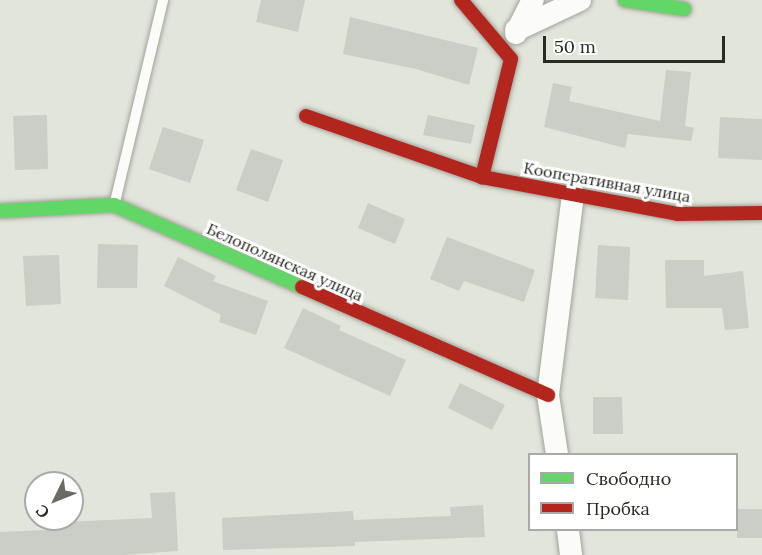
<!DOCTYPE html>
<meta charset="utf-8">
<style>
body{margin:0}
#map{position:relative;width:762px;height:555px;overflow:hidden;background:#e2e5da;font-family:Lora,serif}
div>[style]{position:absolute}
.building>*{inset:0;background:#cbcec6}
.roads{filter:drop-shadow(0 0 2px #a1a39b) drop-shadow(0 0 2px #a1a39b)}
.lane>*{height:10px;margin:-5px;padding:0 5px;transform-origin:5px;border-radius:5px;background:#fbfbf9}
.street>*{height:22px;margin:-11px;padding:0 11px;transform-origin:11px;border-radius:11px;background:#fbfbf9}
.fast>*{height:14px;margin:-7px;padding:0 7px;transform-origin:7px;border-radius:7px;background:#63d668}
.jam>*{height:14px;margin:-7px;padding:0 7px;transform-origin:7px;border-radius:7px;background:#b3261e}
span{translate:-50% -50%;white-space:nowrap;text-align:center;line-height:1.15;-webkit-text-stroke:6px #fff;paint-order:stroke}
.street-label{font-size:16px;color:#292a23}
.legend{position:absolute;left:528px;top:453px;width:210px;height:78px;box-sizing:border-box;background:#fff;border:2px solid #a9aaa7;margin:0;padding:8px 10px;list-style:none;font-size:18px;color:#292a23}
.legend li{display:flex;align-items:center;gap:12px;height:30px}
.legend b{width:30px;border:2px solid #a9aaa7}
.north{position:absolute;left:24px;top:471px;width:60px;height:60px;box-sizing:border-box;background:#fff;border:2px solid #a9aaa7;border-radius:50%;rotate:227deg;font-size:16px;font-weight:700;line-height:24px;text-align:center;color:#292a23}
.north::after{content:'';display:block;margin:auto;width:21px;height:27px;background:#6a6b63;clip-path:polygon(50% 0,100% 100%,50% 72%,0 100%)}
.scale{position:absolute;left:543px;top:36px;width:182px;height:27px;box-sizing:border-box;border:3px solid #292a23;border-top:0;padding-left:8px;font-size:18px;line-height:21px;white-space:nowrap;color:#292a23;-webkit-text-stroke:4px #fff;paint-order:stroke}
</style>
<div id="map">
<div class="building">
<i style="clip-path:polygon(261px 0,305px 0,298px 32px,256px 22px)"></i>
<i style="clip-path:polygon(350px 17px,478px 48px,469px 85px,416px 69px,343px 54px)"></i>
<i style="clip-path:polygon(666px 70px,691px 72px,685px 126px,694px 128px,691px 141px,628px 134px,625px 148px,544px 127px,553px 83px,572px 87px,569px 101px,660px 121px)"></i>
<i style="clip-path:polygon(47px 115px,48px 169px,15px 170px,13px 116px)"></i>
<i style="clip-path:polygon(428px 115px,475px 125px,471px 144px,423px 135px)"></i>
<i style="clip-path:polygon(720px 117px,762px 119px,762px 160px,718px 158px)"></i>
<i style="clip-path:polygon(163px 127px,204px 140px,190px 183px,149px 169px)"></i>
<i style="clip-path:polygon(251px 149px,283px 160px,268px 202px,236px 190px)"></i>
<i style="clip-path:polygon(368px 203px,405px 219px,395px 244px,358px 228px)"></i>
<i style="clip-path:polygon(447px 237px,535px 270px,524px 302px,464px 281px,459px 291px,430px 279px)"></i>
<i style="clip-path:polygon(98px 244px,138px 245px,137px 288px,97px 288px)"></i>
<i style="clip-path:polygon(598px 245px,630px 247px,628px 300px,595px 298px)"></i>
<i style="clip-path:polygon(59px 255px,61px 304px,26px 306px,23px 256px)"></i>
<i style="clip-path:polygon(178px 257px,216px 276px,213px 281px,268px 301px,256px 335px,219px 322px,221px 315px,164px 286px)"></i>
<i style="clip-path:polygon(665px 260px,704px 260px,704px 276px,743px 271px,749px 328px,725px 330px,722px 308px,666px 308px)"></i>
<i style="clip-path:polygon(303px 308px,341px 326px,339px 330px,406px 360px,390px 396px,284px 348px)"></i>
<i style="clip-path:polygon(460px 383px,505px 405px,492px 430px,448px 408px)"></i>
<i style="clip-path:polygon(593px 397px,622px 397px,623px 434px,593px 434px)"></i>
<i style="clip-path:polygon(175px 492px,178px 551px,122px 555px,0 555px,0 532px,64px 529px,63px 522px,152px 518px,150px 493px)"></i>
<i style="clip-path:polygon(483px 505px,485px 537px,355px 542px,355px 546px,223px 550px,222px 518px,353px 511px,354px 520px,451px 516px,450px 507px)"></i>
<i style="clip-path:polygon(737px 509px,762px 509px,762px 538px,737px 538px)"></i>
</div>
<div class="roads">
<div class="lane">
<i style="left:115px;top:202px;width:208px;rotate:-76.6deg"></i>
</div>
<div class="street">
<i style="left:516px;top:30px;width:71px;rotate:-25.1deg"></i>
<i style="left:516px;top:33px;width:37px;rotate:-63deg"></i>
<i style="left:557px;top:454px;width:60px;rotate:-98.7deg"></i>
<i style="left:548px;top:395px;width:203px;rotate:-82.9deg"></i>
<i style="left:568px;top:530px;width:25px;rotate:83deg"></i>
</div>
<div class="fast">
<i style="left:625px;top:0;width:60px;rotate:8.7deg"></i>
<i style="left:0;top:211px;width:114px;rotate:-3deg"></i>
<i style="left:114px;top:205px;width:205px;rotate:23.6deg"></i>
</div>
<div class="jam">
<i style="left:461px;top:0;width:77px;rotate:49.7deg"></i>
<i style="left:511px;top:59px;width:122px;rotate:103.8deg"></i>
<i style="left:306px;top:116px;width:186px;rotate:19.1deg"></i>
<i style="left:482px;top:177px;width:199px;rotate:10.7deg"></i>
<i style="left:678px;top:214px;width:84px;rotate:-0.7deg"></i>
<i style="left:302px;top:287px;width:269px;rotate:23.7deg"></i>
</div>
</div>
<div class="street-label">
<span style="left:607px;top:182px;rotate:10deg">Кооперативная улица</span>
<span style="left:285px;top:262px;rotate:24deg">Белополянская улица</span>
</div>
<ul class="legend">
<li><b style="height:8px;background:#63d668"></b>Свободно</li>
<li><b style="height:8px;background:#b3261e"></b>Пробка</li>
</ul>
<div class="north">С</div>
<div class="scale">50 m</div>
</div>
